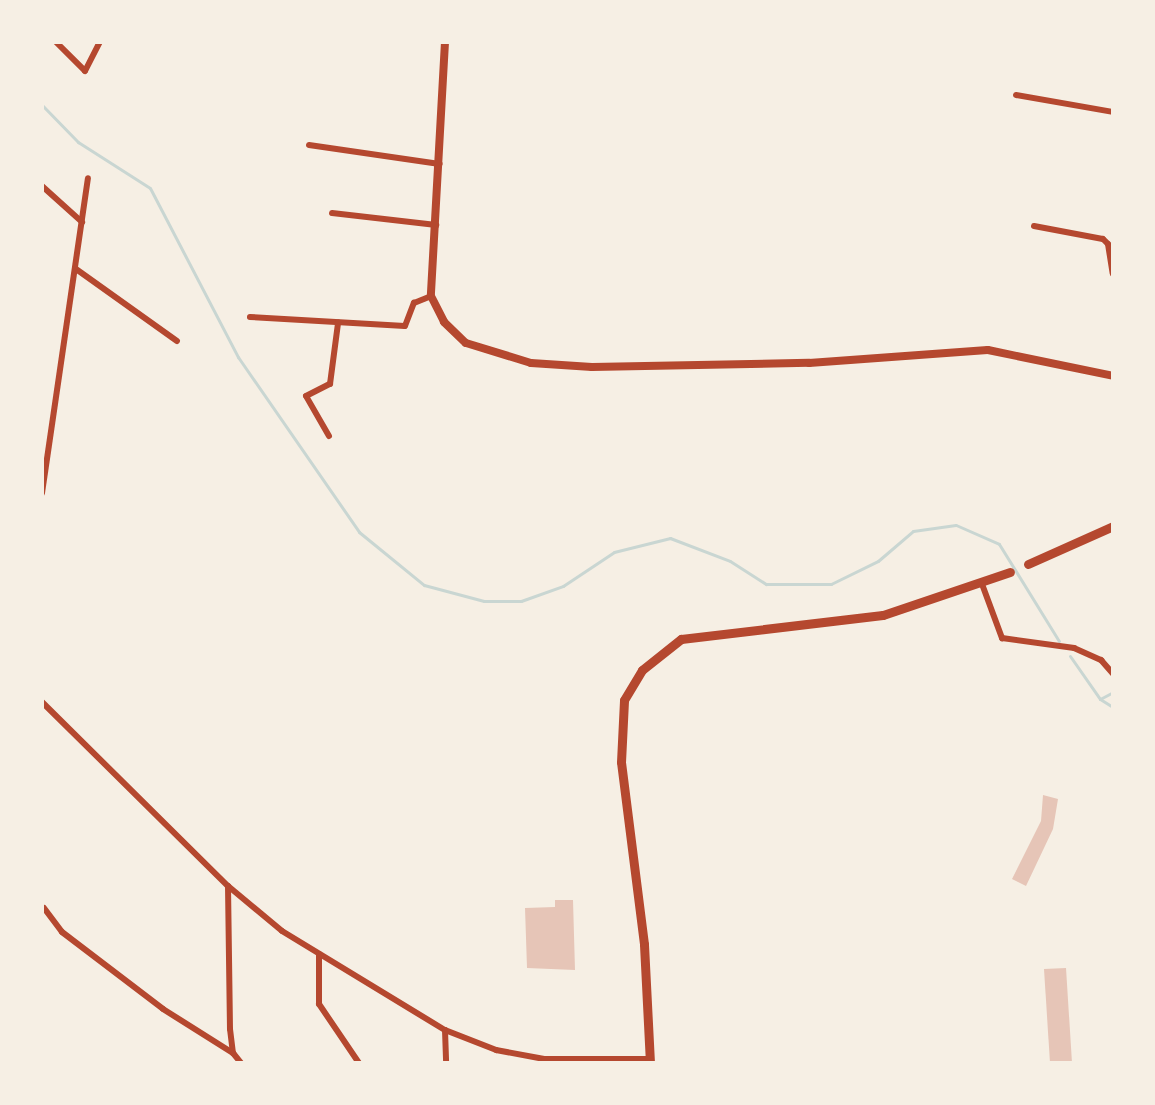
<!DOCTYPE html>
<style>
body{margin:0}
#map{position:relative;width:1155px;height:1105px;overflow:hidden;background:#f6efe4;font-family:"Varela Round",sans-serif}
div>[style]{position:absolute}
.stream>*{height:3px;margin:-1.5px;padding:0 1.5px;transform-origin:1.5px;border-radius:1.5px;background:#c9d6d2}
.building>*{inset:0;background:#e6c5b7}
.minor>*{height:6px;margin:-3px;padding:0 3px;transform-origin:3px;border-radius:3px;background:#b5482f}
.tertiary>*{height:8px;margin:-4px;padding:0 4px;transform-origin:4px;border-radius:4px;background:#b5482f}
.secondary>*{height:9px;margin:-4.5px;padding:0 4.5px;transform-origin:4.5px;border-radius:4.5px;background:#b5482f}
span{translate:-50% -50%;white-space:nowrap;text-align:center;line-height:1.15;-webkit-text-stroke:8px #f6efe4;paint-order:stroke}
.frame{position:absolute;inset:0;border:44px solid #f6efe4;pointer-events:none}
</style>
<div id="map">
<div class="stream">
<i style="left:42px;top:105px;width:52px;rotate:45.8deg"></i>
<i style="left:78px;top:142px;width:85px;rotate:32.6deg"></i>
<i style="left:150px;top:188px;width:191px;rotate:62.5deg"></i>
<i style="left:238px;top:357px;width:213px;rotate:55.3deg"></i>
<i style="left:359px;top:532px;width:84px;rotate:39.2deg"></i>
<i style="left:424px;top:585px;width:62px;rotate:14.9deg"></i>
<i style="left:484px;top:601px;width:37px"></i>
<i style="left:521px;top:601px;width:45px;rotate:-19.7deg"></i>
<i style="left:563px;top:586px;width:61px;rotate:-33.7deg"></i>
<i style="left:614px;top:552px;width:58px;rotate:-14deg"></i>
<i style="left:670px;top:538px;width:64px;rotate:21deg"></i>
<i style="left:730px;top:561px;width:43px;rotate:32.6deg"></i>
<i style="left:766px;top:584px;width:65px"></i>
<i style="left:831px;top:584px;width:52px;rotate:-26.1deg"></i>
<i style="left:878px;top:561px;width:46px;rotate:-40.6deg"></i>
<i style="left:913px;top:531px;width:43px;rotate:-7.9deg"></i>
<i style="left:956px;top:525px;width:47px;rotate:23.8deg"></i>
<i style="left:999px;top:544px;width:114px;rotate:58.3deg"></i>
<i style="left:1070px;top:656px;width:52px;rotate:55.1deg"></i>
<i style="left:1100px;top:699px;width:15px;rotate:32deg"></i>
<i style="left:1100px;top:699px;width:15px;rotate:-28deg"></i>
</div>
<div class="building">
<i style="clip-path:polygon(1043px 795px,1058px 799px,1053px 829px,1026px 886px,1012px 879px,1041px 821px)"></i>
<i style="clip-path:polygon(555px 900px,573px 900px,575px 970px,527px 968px,525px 908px,555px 907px)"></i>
<i style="clip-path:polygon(1066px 968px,1072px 1063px,1050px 1063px,1044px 969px)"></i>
</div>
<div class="minor">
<i style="left:56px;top:42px;width:41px;rotate:45deg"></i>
<i style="left:85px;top:71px;width:33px;rotate:-63deg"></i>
<i style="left:1016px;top:95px;width:98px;rotate:9.9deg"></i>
<i style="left:309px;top:145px;width:132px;rotate:8.3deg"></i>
<i style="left:42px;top:186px;width:54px;rotate:42deg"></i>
<i style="left:332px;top:213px;width:105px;rotate:6.6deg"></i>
<i style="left:1034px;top:226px;width:70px;rotate:10.7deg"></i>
<i style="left:1103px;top:239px;width:7px;rotate:45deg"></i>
<i style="left:1108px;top:244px;width:30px;rotate:81deg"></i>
<i style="left:76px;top:269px;width:124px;rotate:35.5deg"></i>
<i style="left:250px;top:317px;width:155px;rotate:3.3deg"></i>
<i style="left:405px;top:326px;width:25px;rotate:-69deg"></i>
<i style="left:414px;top:303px;width:18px;rotate:-22deg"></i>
<i style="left:329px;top:436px;width:46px;rotate:-119.9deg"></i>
<i style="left:306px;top:396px;width:27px;rotate:-27deg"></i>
<i style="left:330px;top:384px;width:62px;rotate:-82.5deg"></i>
<i style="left:42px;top:493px;width:318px;rotate:-81.7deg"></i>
<i style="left:982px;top:584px;width:58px;rotate:69.7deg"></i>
<i style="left:1002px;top:638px;width:73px;rotate:7.9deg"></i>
<i style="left:1074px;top:648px;width:30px;rotate:24deg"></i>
<i style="left:1101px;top:660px;width:18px;rotate:49deg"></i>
<i style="left:42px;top:702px;width:262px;rotate:44.7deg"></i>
<i style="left:228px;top:886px;width:70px;rotate:39.8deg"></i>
<i style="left:282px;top:931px;width:191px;rotate:31.3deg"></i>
<i style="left:445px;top:1030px;width:55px;rotate:21.4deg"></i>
<i style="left:496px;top:1050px;width:49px;rotate:10.6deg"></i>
<i style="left:544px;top:1059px;width:106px"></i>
<i style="left:228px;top:886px;width:143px;rotate:89.2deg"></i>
<i style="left:230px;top:1029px;width:24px;rotate:83deg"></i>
<i style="left:233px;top:1053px;width:13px;rotate:51deg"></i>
<i style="left:44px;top:908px;width:30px;rotate:53deg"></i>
<i style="left:62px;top:932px;width:127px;rotate:37.3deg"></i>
<i style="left:163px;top:1009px;width:83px;rotate:32.2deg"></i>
<i style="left:319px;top:954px;width:50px;rotate:90deg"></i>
<i style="left:319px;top:1004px;width:71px;rotate:55.9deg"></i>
<i style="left:445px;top:1030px;width:33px;rotate:88deg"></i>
</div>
<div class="tertiary">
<i style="left:445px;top:42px;width:254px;rotate:93.2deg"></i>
<i style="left:431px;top:296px;width:29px;rotate:63deg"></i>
<i style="left:444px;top:322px;width:30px;rotate:44deg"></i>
<i style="left:466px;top:343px;width:68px;rotate:17.1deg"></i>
<i style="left:531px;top:363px;width:61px;rotate:3.8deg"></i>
<i style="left:592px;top:367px;width:217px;rotate:-1.1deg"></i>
<i style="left:809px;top:363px;width:179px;rotate:-4.2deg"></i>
<i style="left:988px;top:350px;width:128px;rotate:11.7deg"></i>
</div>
<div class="secondary">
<i style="left:1028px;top:564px;width:93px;rotate:-24.1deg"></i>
<i style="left:650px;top:1063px;width:119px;rotate:-92.9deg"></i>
<i style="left:644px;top:944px;width:183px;rotate:-97.2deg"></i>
<i style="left:621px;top:762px;width:62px;rotate:-87.2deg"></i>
<i style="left:624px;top:700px;width:35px;rotate:-59deg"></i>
<i style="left:642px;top:670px;width:50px;rotate:-38.5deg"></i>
<i style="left:681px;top:639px;width:203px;rotate:-6.8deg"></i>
<i style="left:883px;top:615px;width:134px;rotate:-18.7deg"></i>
</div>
<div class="frame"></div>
</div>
